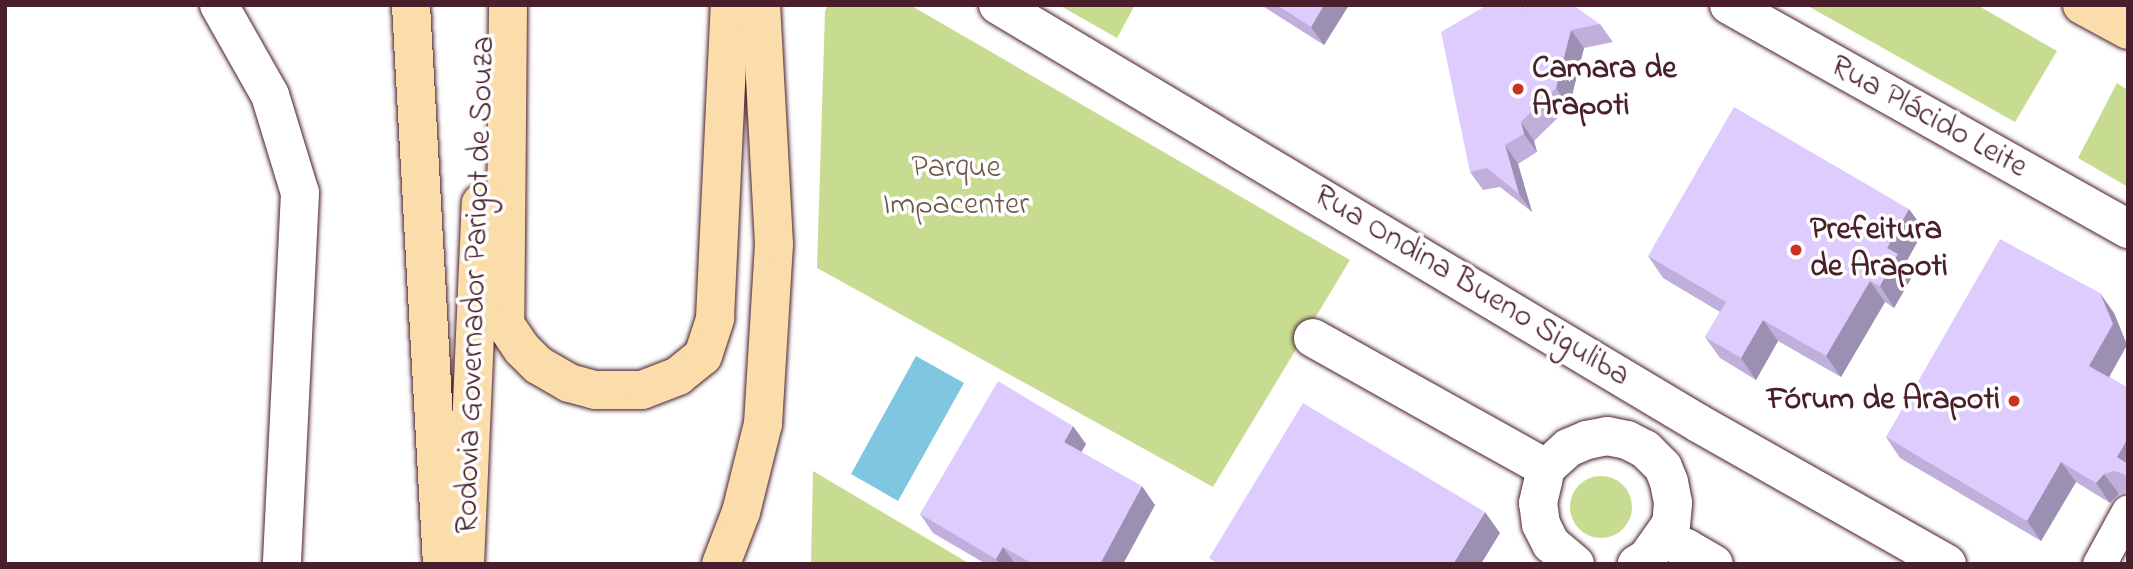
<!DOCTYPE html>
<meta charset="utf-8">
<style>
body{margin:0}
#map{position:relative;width:2133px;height:569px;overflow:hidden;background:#fff;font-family:"Indie Flower",sans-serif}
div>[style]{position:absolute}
.green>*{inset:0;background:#c8dc91}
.round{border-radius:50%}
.water>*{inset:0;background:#7fc7e0}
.roads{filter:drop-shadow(0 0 2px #4a1f2b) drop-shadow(0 0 2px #4a1f2b)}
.pedestrian>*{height:33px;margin:-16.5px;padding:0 16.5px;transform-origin:16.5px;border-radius:16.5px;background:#fff}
.minor>*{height:38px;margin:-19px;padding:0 19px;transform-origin:19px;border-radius:19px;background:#fff}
.primary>*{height:38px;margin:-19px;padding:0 19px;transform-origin:19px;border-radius:19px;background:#fbddab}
.wall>*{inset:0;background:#bfafda}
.shaded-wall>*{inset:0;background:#9b8fb2}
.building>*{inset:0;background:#deccfe}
.dots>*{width:19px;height:19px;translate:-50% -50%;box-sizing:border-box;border:4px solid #fff;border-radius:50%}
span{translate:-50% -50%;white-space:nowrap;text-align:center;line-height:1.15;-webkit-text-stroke:7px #fff;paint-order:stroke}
.poi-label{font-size:32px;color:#4a1f2b;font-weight:700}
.left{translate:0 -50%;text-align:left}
.right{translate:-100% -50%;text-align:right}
.street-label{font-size:32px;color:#4a1f2b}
.park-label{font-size:32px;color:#70584a}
.frame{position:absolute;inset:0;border:7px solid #4a1f2b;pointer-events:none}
</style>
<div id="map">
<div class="green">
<i style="clip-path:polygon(828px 5px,910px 5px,1350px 260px,1213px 487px,817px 268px,825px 11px)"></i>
<i style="clip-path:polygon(1059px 5px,1135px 5px,1117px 38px)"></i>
<i style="clip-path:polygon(1806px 5px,1977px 5px,2057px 51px,2015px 122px)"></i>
<i style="clip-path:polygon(2117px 83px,2128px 90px,2128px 187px,2078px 158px)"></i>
<i style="clip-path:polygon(813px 471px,970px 564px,811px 564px)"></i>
<i class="round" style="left:1570px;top:476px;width:62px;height:62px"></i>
</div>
<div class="water">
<i style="clip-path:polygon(916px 356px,964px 383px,898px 501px,851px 474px)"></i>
</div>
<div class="roads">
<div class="pedestrian">
<i style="left:2099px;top:564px;width:60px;rotate:-61.3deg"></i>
</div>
<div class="minor">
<i style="left:219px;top:5px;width:103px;rotate:60.5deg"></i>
<i style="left:270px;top:95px;width:102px;rotate:73deg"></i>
<i style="left:300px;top:193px;width:371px;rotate:92.8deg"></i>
<i style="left:998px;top:5px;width:815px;rotate:30.84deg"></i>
<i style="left:1698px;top:423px;width:286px;rotate:29.5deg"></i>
<i style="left:1729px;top:5px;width:458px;rotate:29.3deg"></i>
<i style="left:1313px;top:338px;width:267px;rotate:29.2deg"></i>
<i style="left:1663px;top:539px;width:25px;rotate:21deg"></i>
<i style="left:1686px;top:548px;width:32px;rotate:30deg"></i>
<i style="left:1575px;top:564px;width:31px;rotate:-140deg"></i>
<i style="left:1551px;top:544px;width:22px;rotate:-117deg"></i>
<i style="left:1541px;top:524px;width:21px;rotate:-98deg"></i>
<i style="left:1538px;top:503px;width:23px;rotate:-77deg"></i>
<i style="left:1543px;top:481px;width:13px;rotate:-77deg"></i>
<i style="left:1546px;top:468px;width:30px;rotate:-42deg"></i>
<i style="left:1568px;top:448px;width:21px;rotate:-23deg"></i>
<i style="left:1587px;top:440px;width:20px;rotate:-11deg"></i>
<i style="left:1607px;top:436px;width:20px;rotate:11deg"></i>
<i style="left:1627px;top:440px;width:20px;rotate:27deg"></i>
<i style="left:1645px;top:449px;width:25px;rotate:45deg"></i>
<i style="left:1663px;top:467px;width:16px;rotate:68deg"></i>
<i style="left:1669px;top:482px;width:21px;rotate:79deg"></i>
<i style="left:1673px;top:503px;width:21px;rotate:95deg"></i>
<i style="left:1671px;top:524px;width:42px;rotate:125.2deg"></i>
<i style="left:1647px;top:558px;width:12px;rotate:149deg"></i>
</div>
<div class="primary">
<i style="left:411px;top:5px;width:560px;rotate:86.83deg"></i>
<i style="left:508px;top:5px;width:319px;rotate:90.5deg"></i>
<i style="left:505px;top:324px;width:30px;rotate:56deg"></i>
<i style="left:522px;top:349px;width:23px;rotate:45deg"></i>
<i style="left:538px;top:365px;width:36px;rotate:30deg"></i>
<i style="left:569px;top:383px;width:27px;rotate:15deg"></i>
<i style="left:595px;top:390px;width:47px"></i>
<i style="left:642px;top:390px;width:39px;rotate:-21deg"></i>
<i style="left:678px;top:376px;width:32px;rotate:-39deg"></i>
<i style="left:703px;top:356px;width:40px;rotate:-72deg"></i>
<i style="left:715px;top:318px;width:313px;rotate:-87.3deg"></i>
<i style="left:2082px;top:5px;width:52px;rotate:28.5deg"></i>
<i style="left:465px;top:564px;width:361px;rotate:-87.5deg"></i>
<i style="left:721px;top:564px;width:56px;rotate:-69deg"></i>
<i style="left:741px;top:512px;width:91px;rotate:-76deg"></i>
<i style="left:763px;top:424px;width:180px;rotate:-86.5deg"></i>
<i style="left:774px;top:244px;width:239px;rotate:-93.1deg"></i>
</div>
</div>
<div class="wall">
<i style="clip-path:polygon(1261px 5px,1349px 5px,1324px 45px)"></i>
<i style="clip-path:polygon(1523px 5px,1525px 8px,1600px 24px,1613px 42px,1584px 48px,1569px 107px,1534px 141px,1537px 152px,1518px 164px,1532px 212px,1500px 187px,1483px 190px,1470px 172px)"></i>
<i style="clip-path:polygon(1909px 209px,1924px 230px,1905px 264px,1913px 275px,1894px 308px,1885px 302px,1841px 377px,1778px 341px,1756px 380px,1720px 358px,1705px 337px,1720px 312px,1663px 278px,1648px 256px)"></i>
<i style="clip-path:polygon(2114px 313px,2127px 345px,2109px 377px,2128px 388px,2128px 492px,2119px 494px,2110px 503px,2076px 482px,2041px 541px,1900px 458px,1886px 437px)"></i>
<i style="clip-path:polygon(1086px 444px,1081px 452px,1155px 505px,1123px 564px,986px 564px,933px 533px,920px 514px)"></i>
</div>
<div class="shaded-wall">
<i style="clip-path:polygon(1324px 5px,1349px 5px,1324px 45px,1311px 27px)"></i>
<i style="clip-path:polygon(1571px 30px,1584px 48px,1569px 107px,1556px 88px)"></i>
<i style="clip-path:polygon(1521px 122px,1534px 141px,1537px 152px,1524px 134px)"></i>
<i style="clip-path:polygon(1505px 145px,1518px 164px,1532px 212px,1519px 194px)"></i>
<i style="clip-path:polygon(1909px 209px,1924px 230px,1905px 264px,1913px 275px,1894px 308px,1880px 286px,1887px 248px)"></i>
<i style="clip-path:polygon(1870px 281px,1885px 302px,1841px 377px,1826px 356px)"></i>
<i style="clip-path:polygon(2100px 293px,2114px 313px,2127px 345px,2104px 386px,2089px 366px)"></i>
<i style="clip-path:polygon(1763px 320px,1778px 341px,1756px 380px,1741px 358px)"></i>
<i style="clip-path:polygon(1073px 426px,1086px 444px,1077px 460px,1064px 442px)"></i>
<i style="clip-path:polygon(2128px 438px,2128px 473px,2117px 457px)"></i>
<i style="clip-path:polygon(2061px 462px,2076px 482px,2041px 541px,2027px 521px)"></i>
<i style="clip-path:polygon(2104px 474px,2119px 494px,2110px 503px,2096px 483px)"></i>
<i style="clip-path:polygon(1142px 486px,1155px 505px,1123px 564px,1100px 564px)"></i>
<i style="clip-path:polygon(1485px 512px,1500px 533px,1481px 564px,1453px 564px)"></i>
<i style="clip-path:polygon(1003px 547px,1015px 564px,999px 564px,996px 559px)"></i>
</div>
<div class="building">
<i style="clip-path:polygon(1277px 5px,1324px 5px,1311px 27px)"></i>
<i style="clip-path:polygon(1487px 5px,1521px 5px,1523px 9px,1530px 5px,1573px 5px,1600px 24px,1571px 30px,1556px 88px,1521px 122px,1524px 134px,1505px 145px,1519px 194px,1487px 168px,1470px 172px,1441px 32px)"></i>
<i style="clip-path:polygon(1734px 107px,1909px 209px,1887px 248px,1898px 254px,1880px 286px,1870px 281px,1826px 356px,1763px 320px,1741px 358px,1705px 337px,1726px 302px,1648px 256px)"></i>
<i style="clip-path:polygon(2000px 239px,2100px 293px,2113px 324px,2089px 366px,2128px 388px,2128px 438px,2117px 457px,2128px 464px,2128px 481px,2124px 474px,2114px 471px,2104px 474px,2096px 483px,2061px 462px,2027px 521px,1886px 437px)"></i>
<i style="clip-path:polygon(998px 381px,1073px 426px,1064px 442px,1142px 486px,1100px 564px,1033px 564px,1003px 547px,996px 559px,920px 514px)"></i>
<i style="clip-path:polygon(1303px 403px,1485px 512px,1453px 564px,1218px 564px,1209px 558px)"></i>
<i style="clip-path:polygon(1613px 562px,1613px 564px,1592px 564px)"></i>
</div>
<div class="dots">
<i style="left:1518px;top:89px;background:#c8321e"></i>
<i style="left:1796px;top:250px;background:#c8321e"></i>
<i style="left:2014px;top:401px;background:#c8321e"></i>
</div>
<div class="poi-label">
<span class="left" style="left:1532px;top:89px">Camara de<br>Arapoti</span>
<span class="left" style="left:1810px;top:250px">Prefeitura<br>de Arapoti</span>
<span class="right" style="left:2000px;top:401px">Fórum de Arapoti</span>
</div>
<div class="street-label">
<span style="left:1928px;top:118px;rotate:29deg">Rua Plácido Leite</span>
<span style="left:477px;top:285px;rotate:-88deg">Rodovia Governador Parigot de Souza</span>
<span style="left:1471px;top:287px;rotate:31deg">Rua Ondina Bueno Siguliba</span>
</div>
<div class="park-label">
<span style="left:956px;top:188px">Parque<br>Impacenter</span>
</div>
<div class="frame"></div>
</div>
